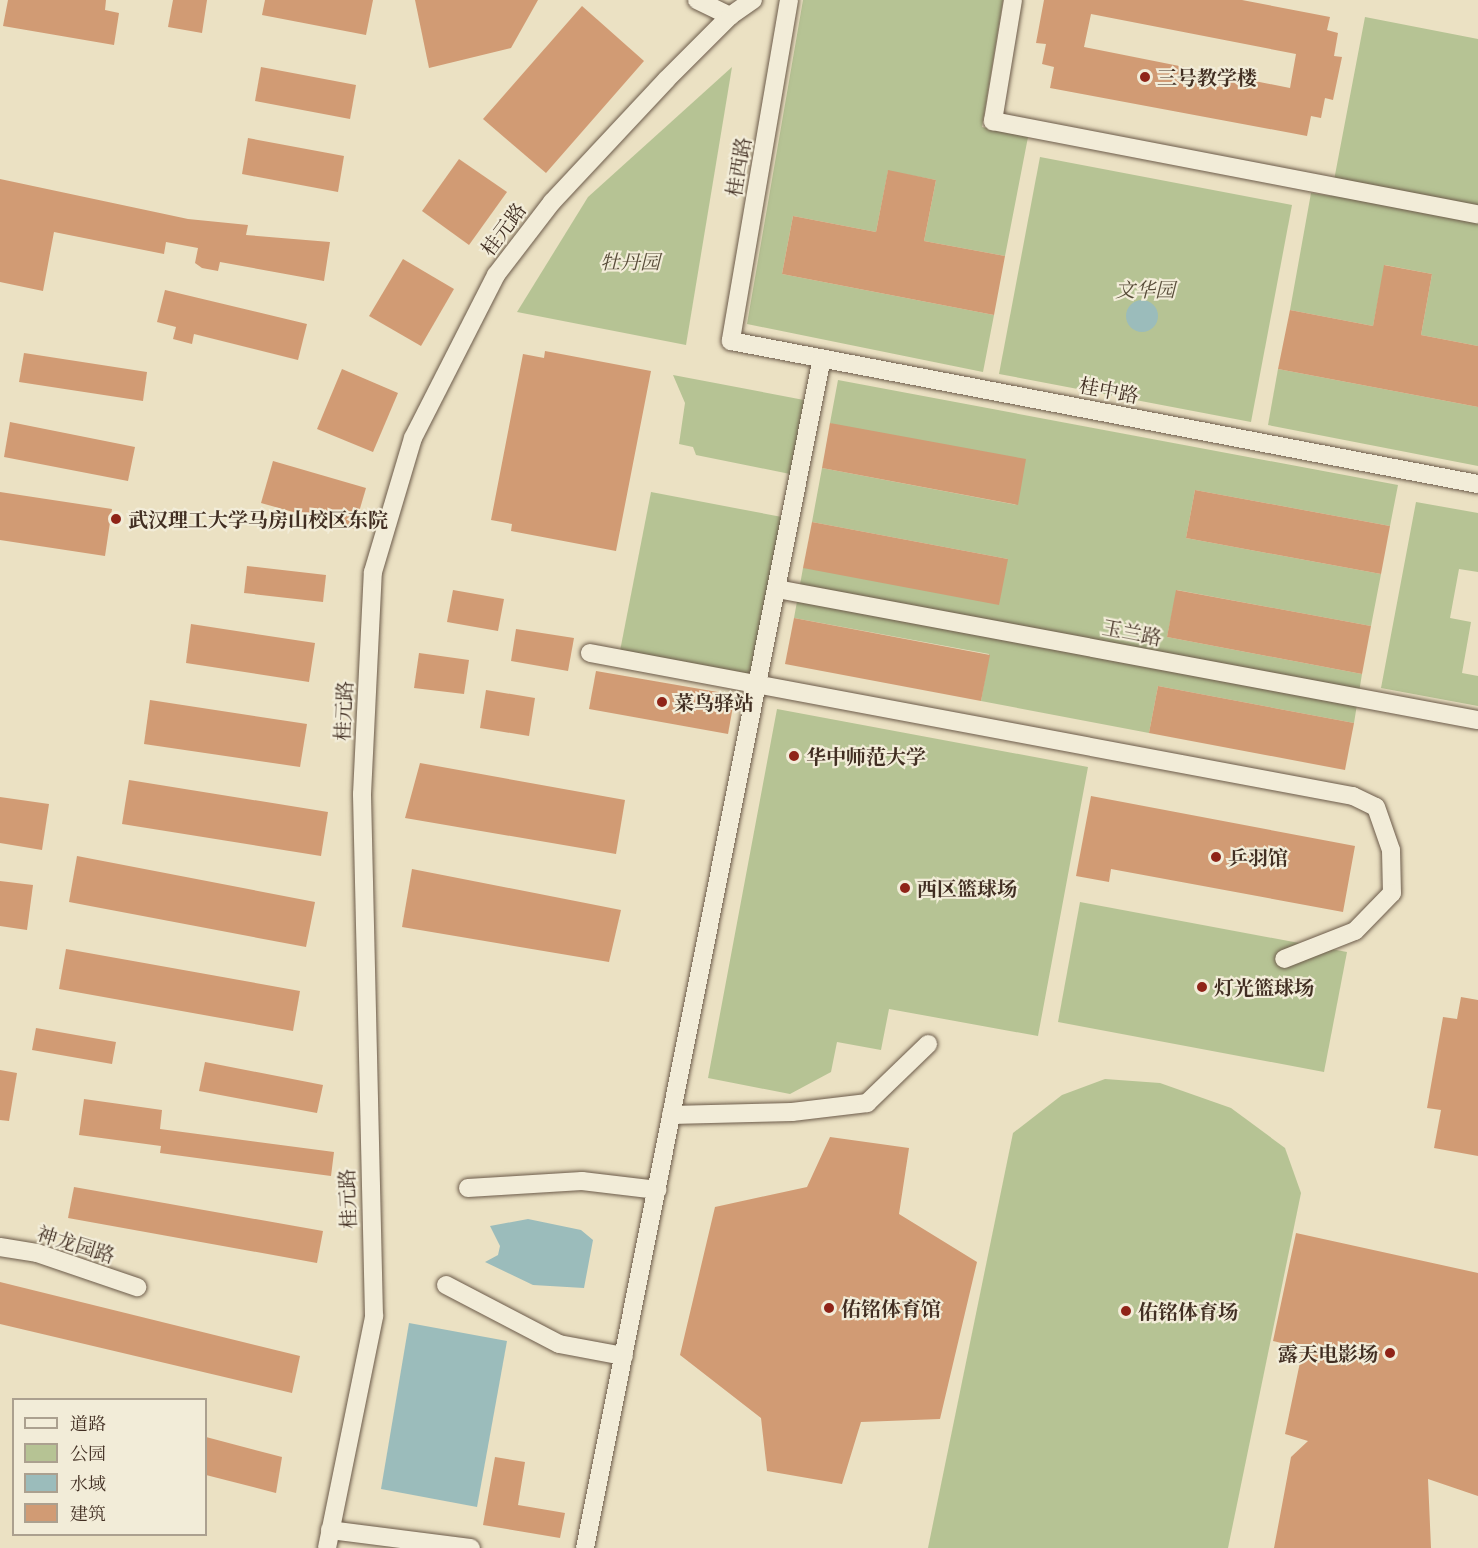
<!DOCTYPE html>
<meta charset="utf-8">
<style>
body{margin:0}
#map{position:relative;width:1478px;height:1548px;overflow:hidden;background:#ebe1c3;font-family:"Gentium Book Plus","Noto Serif SC",serif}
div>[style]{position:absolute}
.green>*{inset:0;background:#b6c394}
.water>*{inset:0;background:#9bbcbb}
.round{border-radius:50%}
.building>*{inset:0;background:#d19b74}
.roads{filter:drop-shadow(0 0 2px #6c5b4a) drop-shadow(0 0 2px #6c5b4a)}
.street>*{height:18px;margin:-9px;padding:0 9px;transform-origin:9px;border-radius:9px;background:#f2ecd8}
.dots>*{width:16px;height:16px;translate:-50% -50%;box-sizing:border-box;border:3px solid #f2ecd8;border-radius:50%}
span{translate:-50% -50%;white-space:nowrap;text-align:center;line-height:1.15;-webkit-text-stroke:4.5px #f2ecd8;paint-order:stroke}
.poi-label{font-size:20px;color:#412e22;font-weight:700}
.left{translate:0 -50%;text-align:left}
.right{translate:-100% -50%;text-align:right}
.street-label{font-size:20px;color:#412e22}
.park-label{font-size:20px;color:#584c39;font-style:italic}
.legend{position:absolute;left:12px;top:1398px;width:195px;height:138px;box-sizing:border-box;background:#f2ecd8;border:2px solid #aba08f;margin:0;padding:8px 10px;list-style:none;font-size:18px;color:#412e22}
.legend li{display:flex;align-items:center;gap:12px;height:30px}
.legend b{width:30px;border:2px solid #aba08f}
</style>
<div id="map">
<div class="green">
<i style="clip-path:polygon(803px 0,1003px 0,982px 127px,1028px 137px,1005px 256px,924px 241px,936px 180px,888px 171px,876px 232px,793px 216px,782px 274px,994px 315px,983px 372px,747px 324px)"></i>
<i style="clip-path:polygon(1365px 17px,1478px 39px,1478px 346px,1421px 335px,1432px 274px,1385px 265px,1373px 326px,1290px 310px,1311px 193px,1331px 196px)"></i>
<i style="clip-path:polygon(732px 67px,686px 345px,517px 312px,588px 197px)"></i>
<i style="clip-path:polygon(1040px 157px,1292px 205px,1251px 422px,999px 374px)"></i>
<i style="clip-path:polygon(1278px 369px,1478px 407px,1478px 466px,1268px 425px)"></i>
<i style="clip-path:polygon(673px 375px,804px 400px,790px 474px,696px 455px,693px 447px,679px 444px,685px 403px)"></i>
<i style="clip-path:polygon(838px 380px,1398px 485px,1390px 526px,1195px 490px,1186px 538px,1381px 574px,1371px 626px,1177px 590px,1167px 637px,1362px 674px,1354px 723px,1158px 686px,1149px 733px,981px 701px,989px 654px,794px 618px,803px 568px,1008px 559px,812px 522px,822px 468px,1017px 505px,830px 423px)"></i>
<i style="clip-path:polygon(651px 492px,782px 517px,752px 677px,620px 651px)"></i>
<i style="clip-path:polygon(1416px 502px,1478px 513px,1478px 572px,1459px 569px,1450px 618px,1471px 622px,1462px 673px,1478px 676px,1478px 706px,1381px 688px)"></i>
<i style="clip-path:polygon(777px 709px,1088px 767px,1038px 1036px,889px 1009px,881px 1050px,837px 1042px,831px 1072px,790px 1094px,708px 1078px)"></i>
<i style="clip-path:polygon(1080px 902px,1347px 952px,1324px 1072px,1058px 1022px)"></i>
<i style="clip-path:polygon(1105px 1079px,1160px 1083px,1231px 1108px,1285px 1148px,1301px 1193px,1228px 1548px,928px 1548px,1013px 1133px,1062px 1095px)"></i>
</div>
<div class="water">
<i class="round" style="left:1126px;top:300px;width:32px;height:32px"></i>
<i style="clip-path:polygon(528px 1219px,581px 1230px,593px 1240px,584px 1288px,533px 1285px,485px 1262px,498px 1255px,500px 1246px,490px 1226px)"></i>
<i style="clip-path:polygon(409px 1323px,507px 1341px,477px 1507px,381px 1489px)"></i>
</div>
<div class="building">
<i style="clip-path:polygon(8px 0,106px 0,105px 10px,119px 13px,114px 45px,3px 26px)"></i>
<i style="clip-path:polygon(173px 0,207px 0,202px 33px,168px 27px)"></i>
<i style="clip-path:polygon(265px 0,373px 0,366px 35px,262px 15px)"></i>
<i style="clip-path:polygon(415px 0,538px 0,511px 48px,429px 68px)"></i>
<i style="clip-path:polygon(evenodd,1044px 0,1242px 0,1330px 17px,1327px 30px,1338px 33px,1334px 56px,1342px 57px,1333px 100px,1325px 98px,1321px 118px,1311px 116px,1307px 136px,1050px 88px,1054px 67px,1042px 64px,1046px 44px,1036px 43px,1044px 0,1091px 14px,1296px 54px,1290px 88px,1084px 47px,1091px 14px)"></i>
<i style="clip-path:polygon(582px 6px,644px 61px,546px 173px,483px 119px)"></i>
<i style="clip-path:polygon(261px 67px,356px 85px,350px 119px,255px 101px)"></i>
<i style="clip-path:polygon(248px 138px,344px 156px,338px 192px,242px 174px)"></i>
<i style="clip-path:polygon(459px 159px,507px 192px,469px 245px,422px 211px)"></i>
<i style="clip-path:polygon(888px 170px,936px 180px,924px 241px,1005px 256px,994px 315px,782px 274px,793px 216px,876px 232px)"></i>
<i style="clip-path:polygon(0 179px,188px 219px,248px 225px,246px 235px,330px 242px,324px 281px,220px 262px,218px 271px,202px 268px,195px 263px,198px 248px,166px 242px,164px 254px,54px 232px,43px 291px,0 282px)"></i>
<i style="clip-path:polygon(403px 259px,454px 289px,421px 346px,369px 316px)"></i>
<i style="clip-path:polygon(1384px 265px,1432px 274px,1421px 335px,1478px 346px,1478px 407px,1278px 369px,1290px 310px,1373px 326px)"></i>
<i style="clip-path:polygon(165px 290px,307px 324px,298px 360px,194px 334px,192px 344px,173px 339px,176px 327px,157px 322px)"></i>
<i style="clip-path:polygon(545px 351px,651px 371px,616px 551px,511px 531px,512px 524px,491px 520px,523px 354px,544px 358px)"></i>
<i style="clip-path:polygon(24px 353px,147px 372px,143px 401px,19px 382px)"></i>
<i style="clip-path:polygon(342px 369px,398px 393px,373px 452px,317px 429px)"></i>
<i style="clip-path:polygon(10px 422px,135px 447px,128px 481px,4px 457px)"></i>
<i style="clip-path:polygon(830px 423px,1026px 459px,1018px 505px,822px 468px)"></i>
<i style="clip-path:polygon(273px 461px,366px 488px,354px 529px,261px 503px)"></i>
<i style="clip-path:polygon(1195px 490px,1390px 526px,1381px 574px,1186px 538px)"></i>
<i style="clip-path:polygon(0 492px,112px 509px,105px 556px,0 540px)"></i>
<i style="clip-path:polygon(812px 522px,1008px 559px,999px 605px,803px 568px)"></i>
<i style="clip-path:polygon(247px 566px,326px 575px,323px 602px,244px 593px)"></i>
<i style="clip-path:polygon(453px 590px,504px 599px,498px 631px,447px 622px)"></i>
<i style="clip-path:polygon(1176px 590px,1371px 626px,1362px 674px,1167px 637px)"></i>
<i style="clip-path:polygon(794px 618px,990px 655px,981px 701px,785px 664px)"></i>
<i style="clip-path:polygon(191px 624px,315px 643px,309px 682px,186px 663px)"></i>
<i style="clip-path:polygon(516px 629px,574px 638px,568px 671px,511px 661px)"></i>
<i style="clip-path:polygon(419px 653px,469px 660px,464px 694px,414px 688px)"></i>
<i style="clip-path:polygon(596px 671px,735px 695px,728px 734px,589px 709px)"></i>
<i style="clip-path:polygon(1158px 686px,1354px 723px,1345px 770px,1149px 733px)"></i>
<i style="clip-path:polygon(486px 690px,535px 698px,529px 736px,480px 728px)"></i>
<i style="clip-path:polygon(150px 700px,307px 724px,300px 767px,144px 744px)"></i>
<i style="clip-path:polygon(420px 763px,625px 800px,616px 854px,405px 818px)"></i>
<i style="clip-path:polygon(129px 780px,328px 812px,321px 856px,122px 824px)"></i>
<i style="clip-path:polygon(1091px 796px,1355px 846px,1343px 912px,1111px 869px,1109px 882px,1076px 876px)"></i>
<i style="clip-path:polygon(0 797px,49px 804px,42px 850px,0 843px)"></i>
<i style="clip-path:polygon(77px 856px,315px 902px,306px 947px,69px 902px)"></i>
<i style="clip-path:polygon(412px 869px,621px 910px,609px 962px,402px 927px)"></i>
<i style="clip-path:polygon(0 881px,33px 885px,27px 930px,0 926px)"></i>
<i style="clip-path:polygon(66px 949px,300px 991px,293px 1031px,59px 989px)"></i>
<i style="clip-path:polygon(1461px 997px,1478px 1000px,1478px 1156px,1434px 1148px,1441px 1110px,1427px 1108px,1443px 1017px,1457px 1019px)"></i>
<i style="clip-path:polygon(36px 1028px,116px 1042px,112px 1064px,32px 1050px)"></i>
<i style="clip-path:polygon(205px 1062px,323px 1085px,317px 1113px,199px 1091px)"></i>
<i style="clip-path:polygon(0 1070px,17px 1073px,9px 1121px,0 1120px)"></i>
<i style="clip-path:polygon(84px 1099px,162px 1110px,160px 1129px,334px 1152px,331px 1176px,160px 1153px,161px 1146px,79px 1135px)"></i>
<i style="clip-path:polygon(830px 1137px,909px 1148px,899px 1214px,977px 1262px,940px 1419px,861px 1422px,842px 1484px,767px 1471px,761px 1418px,680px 1355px,715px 1207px,807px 1187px)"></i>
<i style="clip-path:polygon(74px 1187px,323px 1231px,317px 1263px,68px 1218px)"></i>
<i style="clip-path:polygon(1296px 1233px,1478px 1273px,1478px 1496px,1428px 1479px,1431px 1548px,1274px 1548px,1291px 1457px,1308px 1441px,1285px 1434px,1303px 1348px,1273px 1341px)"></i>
<i style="clip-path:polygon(0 1282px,300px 1356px,292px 1393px,0 1324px)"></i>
<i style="clip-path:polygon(206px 1437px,282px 1457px,276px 1493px,206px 1475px)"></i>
<i style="clip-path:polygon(495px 1457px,525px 1462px,518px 1505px,565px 1513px,560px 1538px,483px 1525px)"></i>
</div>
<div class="roads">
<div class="street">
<i style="left:697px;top:0;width:37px;rotate:26deg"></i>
<i style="left:789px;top:0;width:346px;rotate:99.7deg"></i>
<i style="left:731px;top:341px;width:761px;rotate:10.84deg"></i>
<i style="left:1013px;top:0;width:123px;rotate:99.4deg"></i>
<i style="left:993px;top:121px;width:494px;rotate:10.9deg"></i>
<i style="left:777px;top:589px;width:713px;rotate:10.59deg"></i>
<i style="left:590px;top:653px;width:776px;rotate:10.62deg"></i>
<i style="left:1353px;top:796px;width:25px;rotate:26deg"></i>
<i style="left:1376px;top:807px;width:46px;rotate:70.8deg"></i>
<i style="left:1391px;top:850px;width:43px;rotate:88.7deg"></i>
<i style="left:1392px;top:893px;width:53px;rotate:134.2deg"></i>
<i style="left:1355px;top:931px;width:76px;rotate:158.5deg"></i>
<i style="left:671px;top:1115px;width:121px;rotate:-1.4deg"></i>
<i style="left:792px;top:1112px;width:76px;rotate:-6.8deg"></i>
<i style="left:867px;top:1103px;width:85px;rotate:-44deg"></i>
<i style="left:468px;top:1188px;width:114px;rotate:-3.5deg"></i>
<i style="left:582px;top:1181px;width:76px;rotate:6.8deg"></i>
<i style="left:0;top:1247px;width:37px;rotate:9deg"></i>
<i style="left:37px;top:1253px;width:106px;rotate:18.8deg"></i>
<i style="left:446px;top:1285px;width:127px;rotate:27.6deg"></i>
<i style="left:559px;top:1344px;width:66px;rotate:10.5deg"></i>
<i style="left:330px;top:1530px;width:142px;rotate:7.3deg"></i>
<i style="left:327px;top:1548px;width:237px;rotate:-78.5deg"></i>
<i style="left:374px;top:1316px;width:522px;rotate:-91.32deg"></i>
<i style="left:362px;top:794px;width:222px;rotate:-87.2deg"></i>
<i style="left:373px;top:572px;width:140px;rotate:-73.4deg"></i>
<i style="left:413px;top:438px;width:183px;rotate:-63deg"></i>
<i style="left:496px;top:275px;width:92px;rotate:-52.5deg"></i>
<i style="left:552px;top:202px;width:167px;rotate:-46.9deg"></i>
<i style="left:666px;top:80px;width:91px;rotate:-45deg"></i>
<i style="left:730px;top:16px;width:28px;rotate:-35deg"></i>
<i style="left:585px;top:1548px;width:1213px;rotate:-78.74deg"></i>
</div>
</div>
<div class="dots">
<i style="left:1145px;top:77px;background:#8f2418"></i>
<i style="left:116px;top:519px;background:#8f2418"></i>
<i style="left:662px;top:702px;background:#8f2418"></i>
<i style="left:794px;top:756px;background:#8f2418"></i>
<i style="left:1216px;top:857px;background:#8f2418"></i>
<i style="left:905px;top:888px;background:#8f2418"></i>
<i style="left:1202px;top:987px;background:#8f2418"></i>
<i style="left:829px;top:1308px;background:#8f2418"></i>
<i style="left:1126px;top:1311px;background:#8f2418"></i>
<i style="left:1390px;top:1353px;background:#8f2418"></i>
</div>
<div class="poi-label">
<span class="left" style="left:1157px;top:77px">三号教学楼</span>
<span class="left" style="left:128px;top:519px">武汉理工大学马房山校区东院</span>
<span class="left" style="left:674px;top:702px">菜鸟驿站</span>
<span class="left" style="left:806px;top:756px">华中师范大学</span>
<span class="left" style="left:1228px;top:857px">乒羽馆</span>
<span class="left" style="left:917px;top:888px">西区篮球场</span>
<span class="left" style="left:1214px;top:987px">灯光篮球场</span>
<span class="left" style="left:841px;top:1308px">佑铭体育馆</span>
<span class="left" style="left:1138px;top:1311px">佑铭体育场</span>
<span class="right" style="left:1378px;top:1353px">露天电影场</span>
</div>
<div class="street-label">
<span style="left:738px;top:167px;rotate:-80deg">桂西路</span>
<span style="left:503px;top:229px;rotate:-53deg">桂元路</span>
<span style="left:1109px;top:390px;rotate:11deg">桂中路</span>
<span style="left:1132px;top:632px;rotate:11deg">玉兰路</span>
<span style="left:343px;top:711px;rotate:-87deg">桂元路</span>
<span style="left:347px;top:1199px;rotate:-92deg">桂元路</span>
<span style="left:76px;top:1244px;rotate:17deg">神龙园路</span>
</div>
<div class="park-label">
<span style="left:630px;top:261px">牡丹园</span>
<span style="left:1145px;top:289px">文华园</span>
</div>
<ul class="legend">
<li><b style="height:8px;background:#f2ecd8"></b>道路</li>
<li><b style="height:16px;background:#b6c394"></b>公园</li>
<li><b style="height:16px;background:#9bbcbb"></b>水域</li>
<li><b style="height:16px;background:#d19b74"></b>建筑</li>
</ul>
</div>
